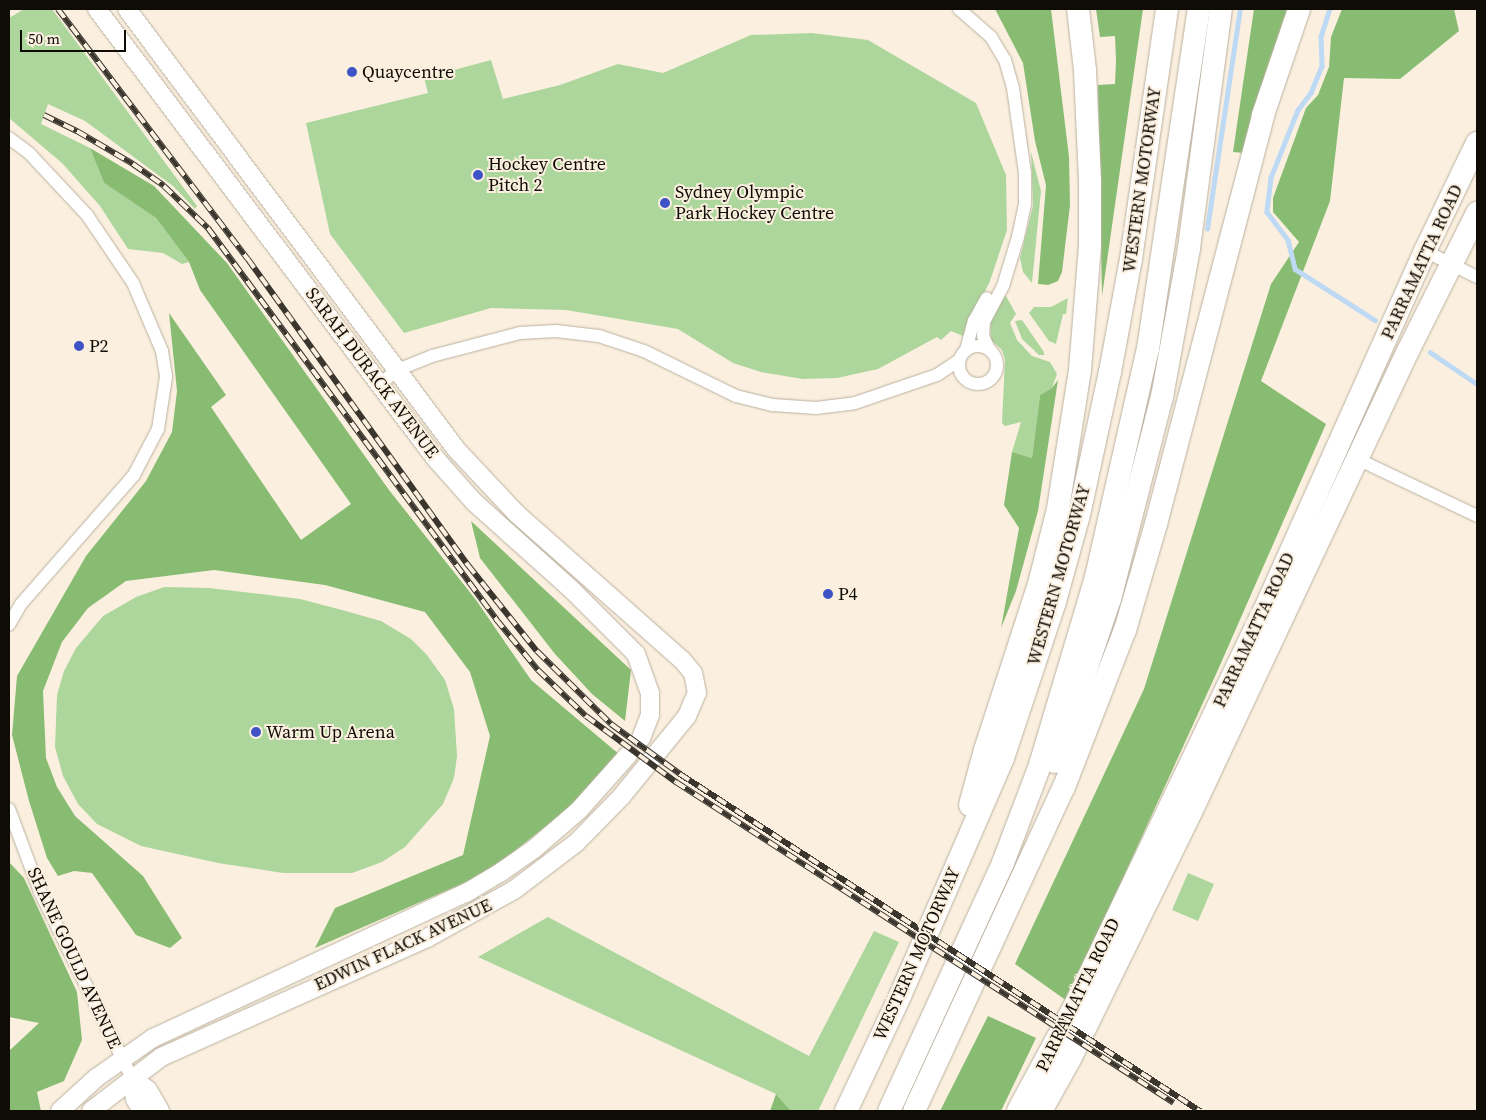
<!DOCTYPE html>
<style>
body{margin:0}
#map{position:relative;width:1486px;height:1120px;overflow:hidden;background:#fbf0df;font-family:"Source Serif 4",serif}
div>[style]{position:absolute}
.green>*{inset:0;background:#add69d}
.forest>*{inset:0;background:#88bc72}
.stream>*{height:4.5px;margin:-2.25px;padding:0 2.25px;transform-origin:2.25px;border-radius:2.25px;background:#bed9f4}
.roads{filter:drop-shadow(0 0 1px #bab0a0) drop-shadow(0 0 1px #bab0a0)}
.street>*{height:12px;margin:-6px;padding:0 6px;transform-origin:6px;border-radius:6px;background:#fff}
.street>.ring{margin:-6px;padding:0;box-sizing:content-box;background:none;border:12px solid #fff;border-radius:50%}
.secondary>*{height:18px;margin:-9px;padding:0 9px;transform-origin:9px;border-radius:9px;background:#fff}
.highway>*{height:22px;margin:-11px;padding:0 11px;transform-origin:11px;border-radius:11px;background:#fff}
.rail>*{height:5.5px;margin-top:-2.75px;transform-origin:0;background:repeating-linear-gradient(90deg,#fbf0df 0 11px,#3a362e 0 22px);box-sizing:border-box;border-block:1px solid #3a362e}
.dots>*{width:14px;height:14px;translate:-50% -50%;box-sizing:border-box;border:2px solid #fbf0df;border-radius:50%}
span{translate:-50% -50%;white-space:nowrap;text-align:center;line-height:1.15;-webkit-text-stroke:4px #fbf0df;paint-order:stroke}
.poi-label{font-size:18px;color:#0f0c06}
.left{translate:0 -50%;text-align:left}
.street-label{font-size:18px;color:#0f0c06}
.frame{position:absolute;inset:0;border:10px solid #0f0c06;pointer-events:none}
.scale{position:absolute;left:20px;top:30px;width:106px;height:22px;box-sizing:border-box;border:2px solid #0f0c06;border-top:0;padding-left:6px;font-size:15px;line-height:18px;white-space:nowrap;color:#0f0c06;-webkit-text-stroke:4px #fbf0df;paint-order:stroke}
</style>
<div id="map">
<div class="green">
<i style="clip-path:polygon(24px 9px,52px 9px,197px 206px,195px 209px,173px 186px,85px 121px,48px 104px,41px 124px,90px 148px,104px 183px,156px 218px,189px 262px,182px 264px,163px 253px,128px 249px,100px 206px,62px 163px,9px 118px,9px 18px)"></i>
<i style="clip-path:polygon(812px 33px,868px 40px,976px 103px,1006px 175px,1007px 230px,990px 281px,963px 336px,951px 331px,941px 340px,937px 337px,878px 369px,837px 378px,803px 379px,761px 372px,733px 363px,678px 329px,566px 310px,491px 308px,404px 333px,330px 234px,306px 123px,428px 93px,424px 78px,491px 60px,503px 99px,560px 85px,618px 64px,663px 73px,751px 35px)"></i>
<i style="clip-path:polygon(1031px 152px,1041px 191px,1032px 283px,1023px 272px,1020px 258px,1033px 206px)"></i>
<i style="clip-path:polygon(1006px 296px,1016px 314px,1010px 323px,1017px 340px,1032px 356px,1050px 362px,1057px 374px,1052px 388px,1040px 395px,1032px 458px,1012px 452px,1021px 422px,1005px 426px,1002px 423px,1005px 359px,1002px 350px,991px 340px,990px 318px,1001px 298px)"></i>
<i style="clip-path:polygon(1068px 298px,1066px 314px,1063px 314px,1056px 344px,1049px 341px,1029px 313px,1034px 307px,1051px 307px)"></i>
<i style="clip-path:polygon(1022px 320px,1044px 352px,1044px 355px,1039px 355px,1022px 339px,1015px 321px)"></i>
<i style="clip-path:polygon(164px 587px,209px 588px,261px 594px,300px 599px,342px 610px,381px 621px,411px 639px,427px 655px,445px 680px,454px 709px,457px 756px,454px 778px,443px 804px,405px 847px,382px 862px,352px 873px,283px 873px,218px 863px,141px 846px,97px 824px,78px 804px,63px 776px,55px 747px,57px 695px,64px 671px,76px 648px,103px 616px,136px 597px)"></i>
<i style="clip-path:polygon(1188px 873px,1214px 884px,1198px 921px,1172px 910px)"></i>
<i style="clip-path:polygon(548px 917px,809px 1056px,874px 931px,899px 942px,818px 1111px,791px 1111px,776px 1094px,478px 957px)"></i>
</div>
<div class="forest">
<i style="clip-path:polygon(995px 9px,1051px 9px,1069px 157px,1070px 205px,1062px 272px,1058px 281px,1048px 285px,1038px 284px,1046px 185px,1035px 141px,1023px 63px)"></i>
<i style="clip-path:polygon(1096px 9px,1143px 9px,1102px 296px,1098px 85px,1115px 84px,1116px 61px,1115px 36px,1100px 37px)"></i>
<i style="clip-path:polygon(1254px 9px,1289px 9px,1244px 153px,1233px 152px)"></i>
<i style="clip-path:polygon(1342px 9px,1454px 9px,1459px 31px,1400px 79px,1344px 78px,1330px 201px,1261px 381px,1326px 424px,1217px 672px,1067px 1001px,1015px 964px,1144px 689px,1271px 284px,1299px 242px,1273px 212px,1273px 198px,1306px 108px,1318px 95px,1329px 67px,1331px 37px)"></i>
<i style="clip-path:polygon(90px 148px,154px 186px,227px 263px,389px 490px,476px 600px,531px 680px,620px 755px,574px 804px,487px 873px,315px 948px,335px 908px,463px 855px,490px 736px,470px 672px,425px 612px,325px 585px,214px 570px,126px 581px,88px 608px,62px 642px,43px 691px,46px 758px,57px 787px,75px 816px,143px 876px,182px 938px,170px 948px,136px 935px,92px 873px,74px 871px,58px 876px,47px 858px,29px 801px,12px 735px,17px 676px,86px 556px,146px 481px,172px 432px,177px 391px,169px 313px,226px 395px,211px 407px,301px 540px,351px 504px,200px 290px,189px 262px,156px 218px,104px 183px)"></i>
<i style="clip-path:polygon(1058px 380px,1038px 511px,1016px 591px,1001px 628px,1019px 528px,1004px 505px,1012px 452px,1032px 458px,1040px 395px,1052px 388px)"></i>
<i style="clip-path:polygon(471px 521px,631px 670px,625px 721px,592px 694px,555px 654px,480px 558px)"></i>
<i style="clip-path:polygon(9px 862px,24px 878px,77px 992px,82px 1040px,64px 1081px,37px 1092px,41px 1111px,9px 1111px,9px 1051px,39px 1023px,9px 1017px)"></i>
<i style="clip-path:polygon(988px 1016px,1036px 1038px,1001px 1111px,940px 1111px)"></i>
<i style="clip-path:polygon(776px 1094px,791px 1111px,770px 1111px)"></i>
</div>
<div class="stream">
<i style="left:1330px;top:9px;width:28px;rotate:108deg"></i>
<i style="left:1321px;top:36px;width:30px;rotate:88deg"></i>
<i style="left:1322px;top:66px;width:29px;rotate:112deg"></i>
<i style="left:1311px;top:93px;width:21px;rotate:127deg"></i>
<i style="left:1298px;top:110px;width:73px;rotate:111.7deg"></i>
<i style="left:1271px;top:178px;width:34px;rotate:97deg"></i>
<i style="left:1267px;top:212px;width:35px;rotate:53deg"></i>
<i style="left:1288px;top:240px;width:30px;rotate:76deg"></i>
<i style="left:1295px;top:269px;width:95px;rotate:32.5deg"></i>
<i style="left:1207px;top:229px;width:222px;rotate:-81.5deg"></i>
<i style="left:1430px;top:352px;width:57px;rotate:34.2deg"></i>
</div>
<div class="roads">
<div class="street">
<i style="left:959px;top:9px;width:43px;rotate:41.2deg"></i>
<i style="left:991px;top:37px;width:27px;rotate:59deg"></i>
<i style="left:1005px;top:60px;width:29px;rotate:74deg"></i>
<i style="left:1013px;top:88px;width:86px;rotate:82deg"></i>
<i style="left:1025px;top:173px;width:31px;rotate:90deg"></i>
<i style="left:1025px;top:204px;width:34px;rotate:102deg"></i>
<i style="left:1018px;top:237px;width:51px;rotate:107deg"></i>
<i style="left:1003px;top:286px;width:41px;rotate:117.8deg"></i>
<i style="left:984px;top:322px;width:14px;rotate:94deg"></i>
<i style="left:983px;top:336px;width:14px;rotate:65deg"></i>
<i style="left:9px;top:138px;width:25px;rotate:37deg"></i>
<i style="left:29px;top:153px;width:85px;rotate:46.9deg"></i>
<i style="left:87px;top:215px;width:82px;rotate:55.9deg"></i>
<i style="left:133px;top:283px;width:74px;rotate:66.9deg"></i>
<i style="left:162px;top:351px;width:26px;rotate:81deg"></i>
<i style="left:166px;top:377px;width:53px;rotate:98.7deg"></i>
<i style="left:158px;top:429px;width:52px;rotate:117.6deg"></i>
<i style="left:134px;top:475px;width:171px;rotate:131.2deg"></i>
<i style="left:21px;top:604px;width:24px;rotate:120deg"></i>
<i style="left:1425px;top:251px;width:58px;rotate:26.6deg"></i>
<i class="ring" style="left:959px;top:346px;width:26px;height:26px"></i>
<i style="left:966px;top:350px;width:30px;rotate:-75deg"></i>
<i style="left:974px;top:321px;width:26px;rotate:-61deg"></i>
<i style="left:379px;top:386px;width:22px;rotate:-43deg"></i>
<i style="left:395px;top:371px;width:40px;rotate:-22deg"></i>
<i style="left:432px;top:356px;width:91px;rotate:-14.6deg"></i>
<i style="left:520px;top:333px;width:36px;rotate:-3deg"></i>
<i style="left:556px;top:331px;width:43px;rotate:6.6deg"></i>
<i style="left:599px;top:336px;width:47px;rotate:18.4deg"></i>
<i style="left:644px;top:351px;width:102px;rotate:26.1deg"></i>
<i style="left:736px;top:396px;width:38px;rotate:14deg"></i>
<i style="left:773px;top:405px;width:43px;rotate:4deg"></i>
<i style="left:816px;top:408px;width:39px;rotate:-7deg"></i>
<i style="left:855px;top:403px;width:87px;rotate:-18.9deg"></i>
<i style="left:937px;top:375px;width:27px;rotate:-34deg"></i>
<i style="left:1353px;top:457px;width:137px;rotate:25.4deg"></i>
<i style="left:9px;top:809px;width:89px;rotate:69.5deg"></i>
<i style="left:40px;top:892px;width:208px;rotate:63.7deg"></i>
</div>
<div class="secondary">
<i style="left:97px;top:9px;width:562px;rotate:53.03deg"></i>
<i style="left:435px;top:458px;width:59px;rotate:48.4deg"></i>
<i style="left:474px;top:502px;width:129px;rotate:41.9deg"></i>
<i style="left:570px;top:588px;width:93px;rotate:45deg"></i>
<i style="left:636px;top:654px;width:41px;rotate:70.3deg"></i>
<i style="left:650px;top:693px;width:22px;rotate:90deg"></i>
<i style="left:650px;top:715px;width:25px;rotate:111deg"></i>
<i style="left:132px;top:1078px;width:20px;rotate:37deg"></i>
<i style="left:148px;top:1090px;width:24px;rotate:60deg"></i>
<i style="left:132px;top:1078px;width:21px;rotate:82deg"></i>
<i style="left:135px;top:1099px;width:14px;rotate:60deg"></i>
<i style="left:60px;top:1111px;width:49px;rotate:-42.5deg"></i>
<i style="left:96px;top:1078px;width:70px;rotate:-35.1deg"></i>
<i style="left:153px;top:1038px;width:345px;rotate:-24.9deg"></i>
<i style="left:466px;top:893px;width:41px;rotate:-31deg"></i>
<i style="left:501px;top:872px;width:40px;rotate:-34.9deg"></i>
<i style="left:534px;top:849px;width:60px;rotate:-40.9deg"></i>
<i style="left:579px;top:810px;width:74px;rotate:-48.3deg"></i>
<i style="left:91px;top:1111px;width:88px;rotate:-37.6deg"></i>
<i style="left:161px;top:1057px;width:291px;rotate:-24.1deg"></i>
<i style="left:427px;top:938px;width:99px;rotate:-28.9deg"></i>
<i style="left:514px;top:890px;width:78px;rotate:-37.2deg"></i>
<i style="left:576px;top:843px;width:64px;rotate:-45.6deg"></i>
<i style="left:621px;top:797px;width:104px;rotate:-50.8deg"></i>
<i style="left:687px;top:716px;width:25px;rotate:-67deg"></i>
<i style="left:697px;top:693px;width:20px;rotate:-101deg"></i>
<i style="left:693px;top:673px;width:17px;rotate:-130deg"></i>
<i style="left:682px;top:660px;width:220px;rotate:-138.5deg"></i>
<i style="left:517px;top:514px;width:89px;rotate:-133.2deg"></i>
<i style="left:456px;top:449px;width:549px;rotate:-126.79deg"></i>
</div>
<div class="highway">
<i style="left:1055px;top:762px;width:172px;rotate:-71.4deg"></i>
<i style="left:1110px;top:599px;width:209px;rotate:-75.6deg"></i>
<i style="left:1162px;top:397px;width:151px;rotate:-79.7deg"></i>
<i style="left:1189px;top:248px;width:241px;rotate:-82.4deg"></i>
<i style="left:970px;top:805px;width:57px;rotate:-74.7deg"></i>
<i style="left:985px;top:750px;width:175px;rotate:-72deg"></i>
<i style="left:1039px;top:584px;width:77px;rotate:-75.8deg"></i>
<i style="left:1058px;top:509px;width:141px;rotate:-81deg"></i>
<i style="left:1080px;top:370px;width:124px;rotate:-85.4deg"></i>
<i style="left:1090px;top:246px;width:65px;rotate:-90deg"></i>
<i style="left:1090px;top:181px;width:111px;rotate:-92.6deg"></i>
<i style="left:1085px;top:70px;width:61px;rotate:-96.5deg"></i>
<i style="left:846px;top:1111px;width:127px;rotate:-64.8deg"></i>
<i style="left:900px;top:996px;width:259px;rotate:-66.6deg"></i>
<i style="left:1003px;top:758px;width:161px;rotate:-71.6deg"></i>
<i style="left:1054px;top:605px;width:93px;rotate:-74.5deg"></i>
<i style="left:1079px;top:515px;width:146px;rotate:-77.8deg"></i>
<i style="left:1110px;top:372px;width:115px;rotate:-79.5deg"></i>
<i style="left:1131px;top:259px;width:253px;rotate:-81.8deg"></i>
<i style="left:889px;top:1111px;width:273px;rotate:-65.3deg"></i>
<i style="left:1003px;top:863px;width:105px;rotate:-69.3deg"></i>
<i style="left:1040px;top:765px;width:196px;rotate:-73.4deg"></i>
<i style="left:1096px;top:577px;width:234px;rotate:-77.2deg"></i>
<i style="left:1148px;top:349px;width:344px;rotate:-81.5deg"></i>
<i style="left:914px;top:1111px;width:357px;rotate:-65.2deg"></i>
<i style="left:1064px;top:787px;width:168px;rotate:-68.8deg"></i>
<i style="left:1125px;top:630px;width:110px;rotate:-73.7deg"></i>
<i style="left:1156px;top:524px;width:423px;rotate:-75.3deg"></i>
<i style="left:1263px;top:115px;width:112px;rotate:-71.2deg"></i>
<i style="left:1018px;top:1111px;width:116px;rotate:-61.7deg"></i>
<i style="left:1073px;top:1009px;width:441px;rotate:-64.4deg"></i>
<i style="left:1264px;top:611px;width:394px;rotate:-65.9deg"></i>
<i style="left:1425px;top:251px;width:120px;rotate:-64.3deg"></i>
<i style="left:1041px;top:1111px;width:62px;rotate:-60.9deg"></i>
<i style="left:1071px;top:1057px;width:273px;rotate:-63.9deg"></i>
<i style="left:1191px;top:812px;width:507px;rotate:-64.8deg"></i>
<i style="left:1407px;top:353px;width:157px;rotate:-63.4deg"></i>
</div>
</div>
<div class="rail">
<i style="left:58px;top:9px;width:314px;rotate:52.8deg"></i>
<i style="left:248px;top:259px;width:377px;rotate:54.3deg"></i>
<i style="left:468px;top:565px;width:110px;rotate:51.3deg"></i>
<i style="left:537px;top:651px;width:104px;rotate:44.6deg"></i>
<i style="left:611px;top:724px;width:85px;rotate:35.9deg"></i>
<i style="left:680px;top:774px;width:620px;rotate:32.95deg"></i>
<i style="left:44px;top:115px;width:37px;rotate:26deg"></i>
<i style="left:77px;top:131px;width:65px;rotate:30.5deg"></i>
<i style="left:133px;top:164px;width:38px;rotate:35deg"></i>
<i style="left:164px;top:186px;width:61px;rotate:43.7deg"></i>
<i style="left:208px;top:228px;width:486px;rotate:53.6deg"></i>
<i style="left:496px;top:619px;width:66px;rotate:50.5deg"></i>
<i style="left:538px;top:670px;width:66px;rotate:43.8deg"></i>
<i style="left:586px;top:716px;width:112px;rotate:36.3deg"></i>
<i style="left:676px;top:782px;width:592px;rotate:32.8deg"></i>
</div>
<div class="dots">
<i style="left:352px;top:72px;background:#3d53c6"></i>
<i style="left:478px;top:175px;background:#3d53c6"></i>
<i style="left:665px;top:203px;background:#3d53c6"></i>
<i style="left:79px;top:346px;background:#3d53c6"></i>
<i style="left:828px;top:594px;background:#3d53c6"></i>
<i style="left:256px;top:732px;background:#3d53c6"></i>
</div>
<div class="poi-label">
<span class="left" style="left:362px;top:72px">Quaycentre</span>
<span class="left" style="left:488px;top:175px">Hockey Centre<br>Pitch 2</span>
<span class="left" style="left:675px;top:203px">Sydney Olympic<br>Park Hockey Centre</span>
<span class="left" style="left:89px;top:346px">P2</span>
<span class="left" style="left:838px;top:594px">P4</span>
<span class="left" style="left:266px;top:732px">Warm Up Arena</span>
</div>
<div class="street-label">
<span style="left:1142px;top:180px;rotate:-82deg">WESTERN MOTORWAY</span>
<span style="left:1422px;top:262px;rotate:-65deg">PARRAMATTA ROAD</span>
<span style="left:372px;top:373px;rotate:53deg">SARAH DURACK AVENUE</span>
<span style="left:1059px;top:575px;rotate:-74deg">WESTERN MOTORWAY</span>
<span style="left:1254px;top:630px;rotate:-65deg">PARRAMATTA ROAD</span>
<span style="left:403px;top:945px;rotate:-25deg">EDWIN FLACK AVENUE</span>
<span style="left:917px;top:954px;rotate:-66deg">WESTERN MOTORWAY</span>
<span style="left:74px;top:958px;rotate:65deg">SHANE GOULD AVENUE</span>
<span style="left:1078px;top:995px;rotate:-64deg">PARRAMATTA ROAD</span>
</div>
<div class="frame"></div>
<div class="scale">50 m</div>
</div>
